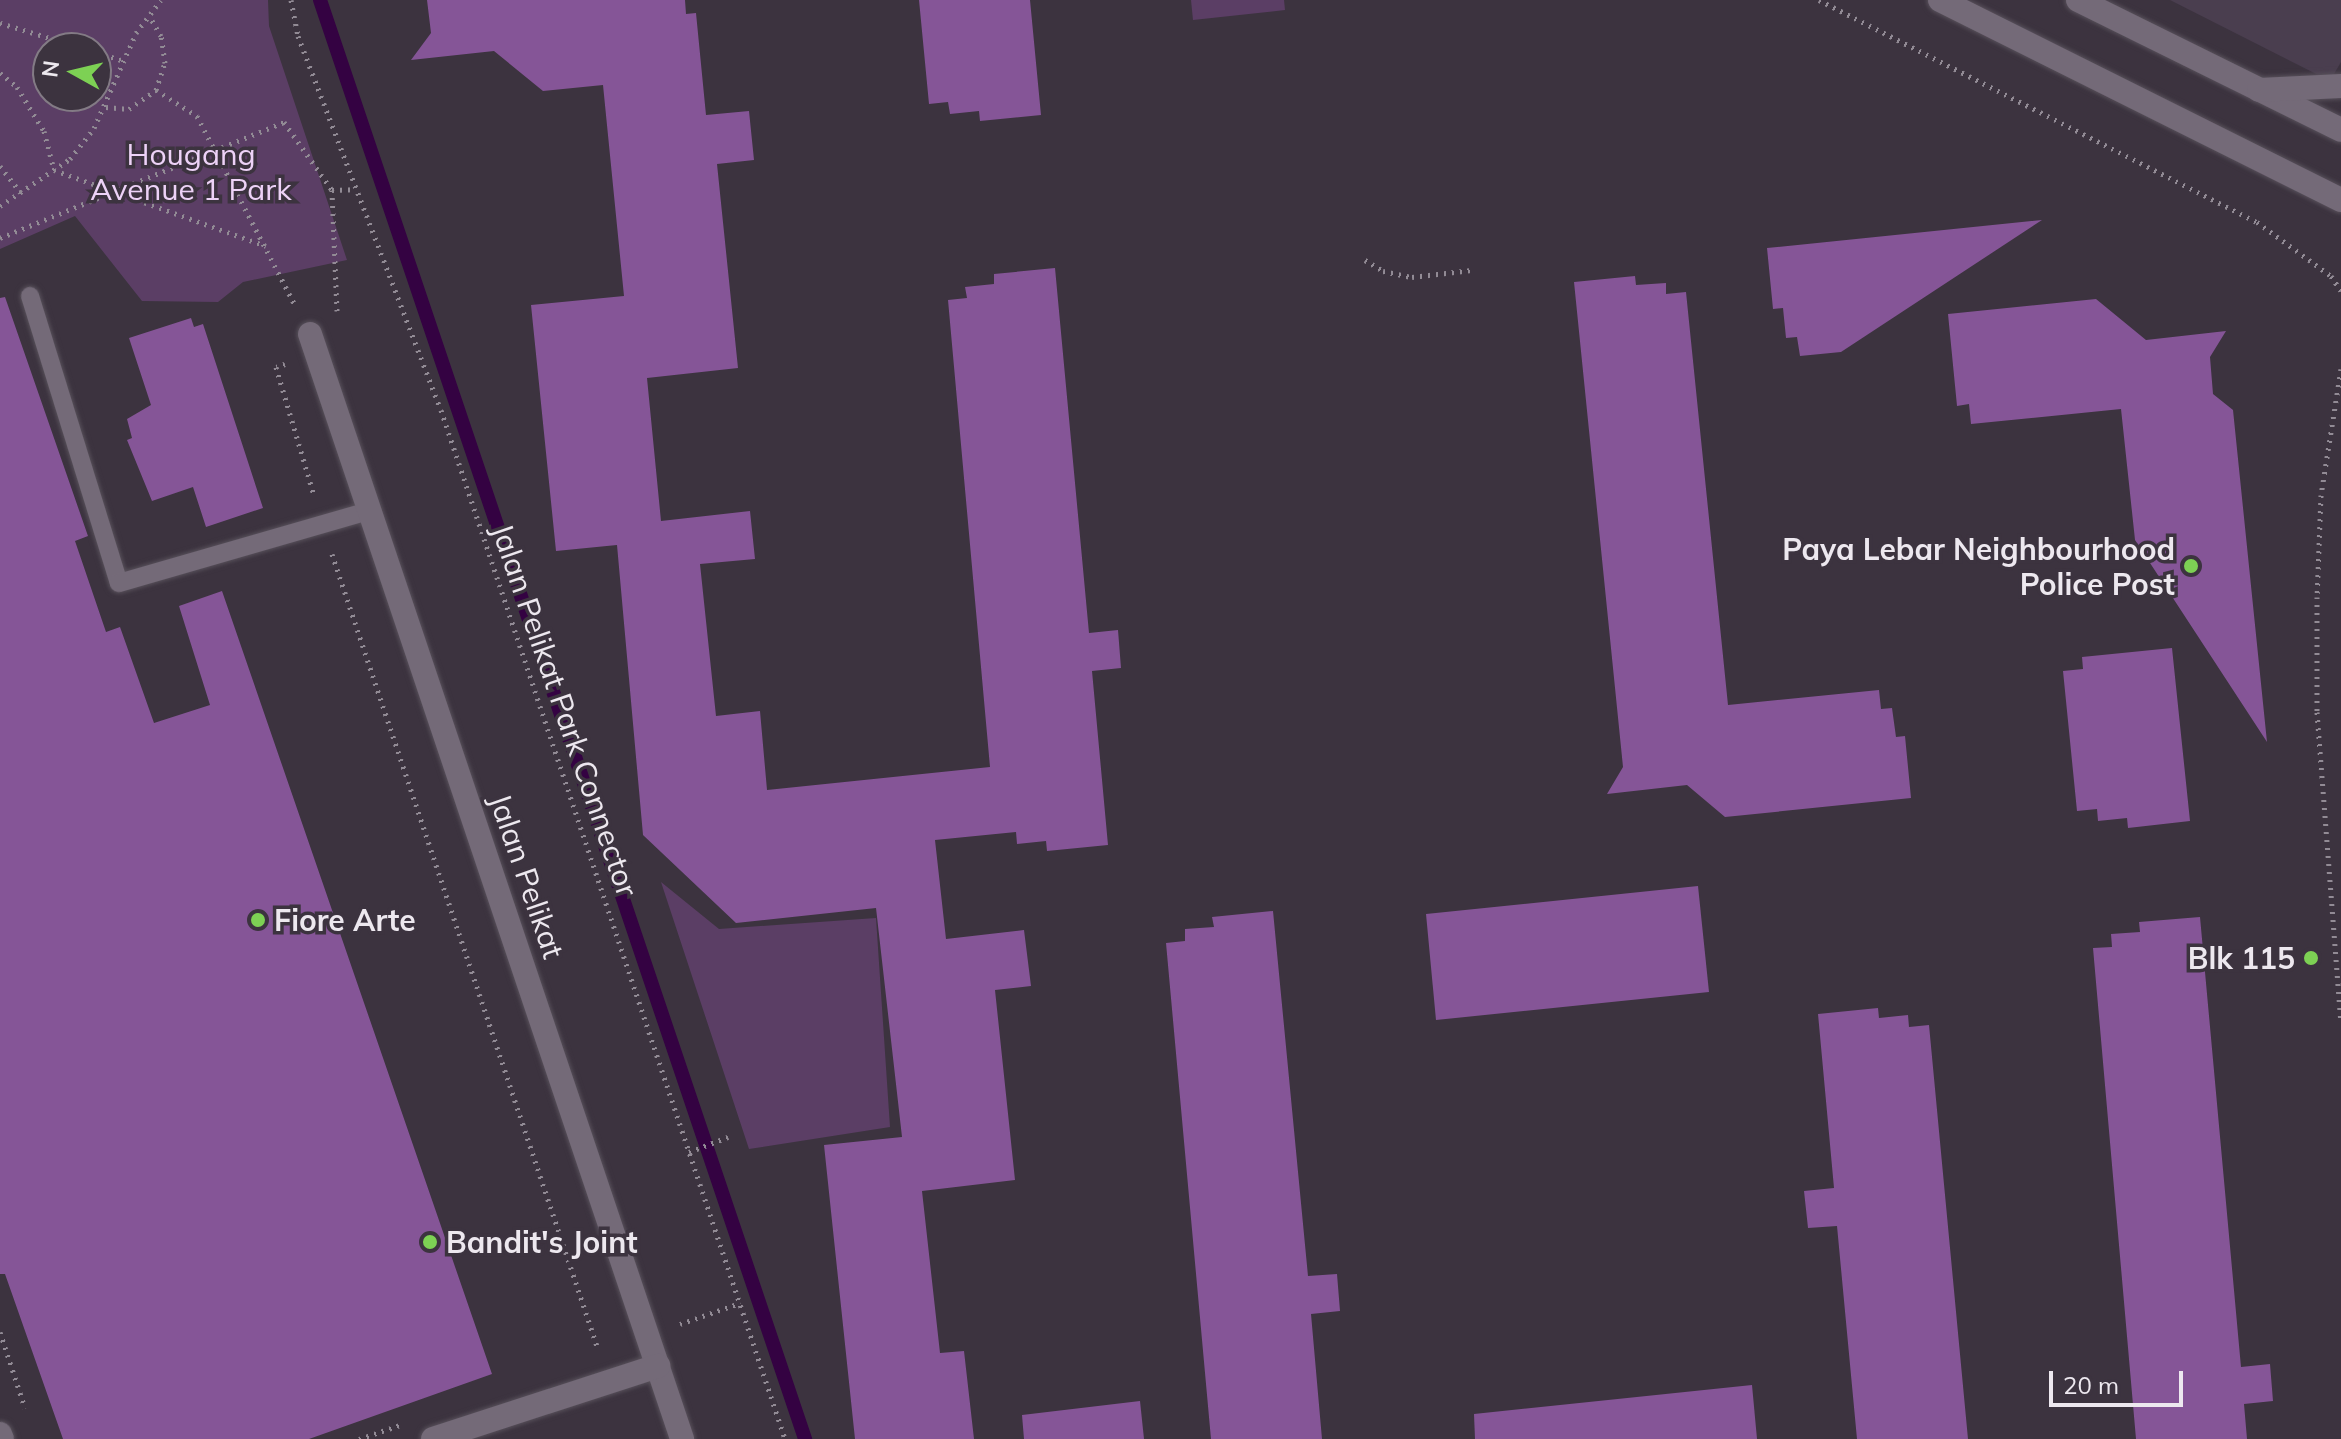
<!DOCTYPE html>
<style>
body{margin:0}
#map{position:relative;width:2341px;height:1439px;overflow:hidden;background:#3c333f;font-family:Mulish,sans-serif}
div>[style]{position:absolute}
.built>*{inset:0;background:#4a3e4f}
.green>*{inset:0;background:#5b3e65}
.stream>*{height:14px;margin:-7px;padding:0 7px;transform-origin:7px;border-radius:7px;background:#340242}
.building>*{inset:0;background:#855597}
.path>*{height:5px;margin-top:-2.5px;transform-origin:0;background:repeating-linear-gradient(90deg,#928b95 0 2px,transparent 0 8px)}
.roads{filter:drop-shadow(0 0 2px #57505a) drop-shadow(0 0 2px #57505a)}
.lane>*{height:18px;margin:-9px;padding:0 9px;transform-origin:9px;border-radius:9px;background:#746a78}
.street>*{height:24px;margin:-12px;padding:0 12px;transform-origin:12px;border-radius:12px;background:#746a78}
.secondary>*{height:24px;margin:-12px;padding:0 12px;transform-origin:12px;border-radius:12px;background:#746a78}
.dots>*{width:22px;height:22px;translate:-50% -50%;box-sizing:border-box;border:4px solid #3c333f;border-radius:50%}
span{translate:-50% -50%;white-space:nowrap;text-align:center;line-height:1.15;-webkit-text-stroke:7px #3c333f;paint-order:stroke}
.park-label{font-size:30px;color:#edd2f7}
.poi-label{font-size:30px;color:#ede8ef;font-weight:700}
.right{translate:-100% -50%;text-align:right}
.left{translate:0 -50%;text-align:left}
.street-label{font-size:30px;color:#ede8ef}
.north{position:absolute;left:32px;top:32px;width:80px;height:80px;box-sizing:border-box;background:#3c333f;border:2px solid #837b85;border-radius:50%;rotate:278deg;font-size:22px;font-weight:700;line-height:32px;text-align:center;color:#ede8ef}
.north::after{content:'';display:block;margin:auto;width:28px;height:36px;background:#7dd154;clip-path:polygon(50% 0,100% 100%,50% 72%,0 100%)}
.scale{position:absolute;left:2049px;top:1371px;width:134px;height:36px;box-sizing:border-box;border:4px solid #ede8ef;border-top:0;padding-left:10px;font-size:24px;line-height:28px;white-space:nowrap;color:#ede8ef;-webkit-text-stroke:6px #3c333f;paint-order:stroke}
</style>
<div id="map">
<div class="built">
<i style="clip-path:polygon(2170px 0,2341px 0,2341px 62px,2330px 81px)"></i>
</div>
<div class="green">
<i style="clip-path:polygon(evenodd,0 0,268px 0,269px 26px,347px 260px,243px 282px,218px 302px,142px 301px,75px 216px,0 249px,0 0,48px 48px,96px 48px,96px 96px,48px 96px,48px 48px)"></i>
<i style="clip-path:polygon(1191px 0,1284px 0,1285px 10px,1193px 20px)"></i>
<i style="clip-path:polygon(661px 882px,719px 929px,876px 918px,890px 1127px,749px 1149px)"></i>
</div>
<div class="stream">
<i style="left:320px;top:0;width:1519px;rotate:71.37deg"></i>
</div>
<div class="building">
<i style="clip-path:polygon(427px 0,685px 0,686px 14px,696px 13px,706px 115px,749px 111px,754px 160px,717px 164px,738px 368px,647px 378px,661px 521px,750px 511px,755px 559px,700px 564px,716px 716px,760px 711px,767px 790px,990px 767px,948px 300px,967px 298px,965px 287px,994px 284px,994px 274px,1055px 268px,1089px 633px,1118px 630px,1121px 668px,1092px 671px,1108px 845px,1047px 851px,1046px 841px,1017px 844px,1016px 832px,935px 840px,946px 939px,1024px 930px,1031px 986px,995px 990px,1015px 1180px,922px 1191px,940px 1353px,964px 1351px,974px 1439px,855px 1439px,824px 1145px,902px 1137px,876px 908px,736px 923px,643px 835px,617px 545px,556px 551px,531px 305px,624px 296px,603px 85px,543px 91px,494px 51px,411px 60px,431px 33px)"></i>
<i style="clip-path:polygon(919px 0,1030px 0,1041px 115px,980px 121px,979px 111px,950px 114px,948px 102px,929px 104px)"></i>
<i style="clip-path:polygon(2042px 220px,1841px 352px,1800px 356px,1797px 337px,1786px 338px,1783px 308px,1773px 309px,1767px 248px)"></i>
<i style="clip-path:polygon(1635px 276px,1636px 285px,1666px 283px,1666px 294px,1686px 292px,1728px 705px,1879px 690px,1881px 709px,1892px 708px,1896px 737px,1905px 736px,1911px 798px,1725px 817px,1687px 785px,1607px 794px,1623px 767px,1574px 282px)"></i>
<i style="clip-path:polygon(5px 297px,88px 536px,75px 541px,106px 632px,120px 627px,154px 723px,210px 705px,179px 606px,222px 591px,492px 1374px,309px 1439px,63px 1439px,5px 1274px,0 1274px,0 298px)"></i>
<i style="clip-path:polygon(2096px 299px,2146px 340px,2226px 331px,2210px 357px,2213px 394px,2233px 410px,2267px 742px,2135px 540px,2121px 409px,1971px 424px,1969px 404px,1957px 406px,1948px 314px)"></i>
<i style="clip-path:polygon(191px 318px,194px 327px,203px 324px,263px 508px,206px 527px,193px 487px,152px 501px,127px 440px,132px 438px,127px 419px,151px 405px,129px 338px)"></i>
<i style="clip-path:polygon(2172px 648px,2190px 821px,2128px 828px,2127px 818px,2098px 821px,2097px 809px,2077px 811px,2063px 671px,2083px 669px,2082px 657px)"></i>
<i style="clip-path:polygon(1698px 886px,1709px 992px,1436px 1020px,1426px 914px)"></i>
<i style="clip-path:polygon(1273px 911px,1308px 1276px,1337px 1274px,1340px 1311px,1311px 1314px,1322px 1439px,1211px 1439px,1166px 943px,1185px 941px,1185px 929px,1214px 927px,1212px 917px)"></i>
<i style="clip-path:polygon(2200px 917px,2241px 1367px,2270px 1364px,2273px 1401px,2244px 1404px,2247px 1439px,2136px 1439px,2093px 948px,2112px 947px,2111px 934px,2140px 932px,2139px 922px)"></i>
<i style="clip-path:polygon(1878px 1008px,1879px 1018px,1908px 1015px,1909px 1027px,1929px 1025px,1968px 1439px,1857px 1439px,1837px 1226px,1808px 1228px,1804px 1191px,1834px 1188px,1818px 1014px)"></i>
<i style="clip-path:polygon(1752px 1385px,1757px 1439px,1475px 1439px,1474px 1414px)"></i>
<i style="clip-path:polygon(1140px 1401px,1144px 1439px,1024px 1439px,1022px 1415px)"></i>
</div>
<div class="path">
<i style="left:291px;top:0;width:37px;rotate:79deg"></i>
<i style="left:298px;top:36px;width:400px;rotate:69.1deg"></i>
<i style="left:441px;top:410px;width:1085px;rotate:71.51deg"></i>
<i style="left:1819px;top:0;width:491px;rotate:26.9deg"></i>
<i style="left:2257px;top:222px;width:92px;rotate:36.1deg"></i>
<i style="left:2331px;top:276px;width:18px;rotate:56deg"></i>
<i style="left:0;top:23px;width:87px;rotate:16.8deg"></i>
<i style="left:96px;top:52px;width:29px;rotate:18deg"></i>
<i style="left:0;top:73px;width:22px;rotate:39deg"></i>
<i style="left:17px;top:87px;width:52px;rotate:58.5deg"></i>
<i style="left:44px;top:131px;width:40px;rotate:75.6deg"></i>
<i style="left:54px;top:170px;width:225px;rotate:19.7deg"></i>
<i style="left:156px;top:90px;width:49px;rotate:32.4deg"></i>
<i style="left:197px;top:116px;width:211px;rotate:62.6deg"></i>
<i style="left:106px;top:107px;width:23px;rotate:5deg"></i>
<i style="left:129px;top:109px;width:33px;rotate:-35deg"></i>
<i style="left:156px;top:90px;width:28px;rotate:-72deg"></i>
<i style="left:165px;top:63px;width:27px;rotate:-98deg"></i>
<i style="left:161px;top:36px;width:22px;rotate:-120deg"></i>
<i style="left:0;top:166px;width:34px;rotate:52deg"></i>
<i style="left:0;top:206px;width:84px;rotate:-33.9deg"></i>
<i style="left:70px;top:159px;width:39px;rotate:-52deg"></i>
<i style="left:94px;top:128px;width:104px;rotate:-66.1deg"></i>
<i style="left:136px;top:33px;width:41px;rotate:-52.9deg"></i>
<i style="left:0;top:238px;width:307px;rotate:-22.2deg"></i>
<i style="left:284px;top:122px;width:83px;rotate:54.8deg"></i>
<i style="left:1365px;top:260px;width:21px;rotate:31deg"></i>
<i style="left:1383px;top:271px;width:30px;rotate:12deg"></i>
<i style="left:1412px;top:277px;width:60px;rotate:-6.7deg"></i>
<i style="left:337px;top:311px;width:121px;rotate:-92.4deg"></i>
<i style="left:332px;top:190px;width:23px;rotate:-2deg"></i>
<i style="left:285px;top:364px;width:9px;rotate:162deg"></i>
<i style="left:276px;top:367px;width:134px;rotate:73.5deg"></i>
<i style="left:2341px;top:369px;width:128px;rotate:99deg"></i>
<i style="left:2321px;top:495px;width:102px;rotate:92.2deg"></i>
<i style="left:2317px;top:597px;width:115px;rotate:90deg"></i>
<i style="left:2317px;top:712px;width:310px;rotate:85.6deg"></i>
<i style="left:332px;top:554px;width:838px;rotate:71.5deg"></i>
<i style="left:689px;top:1152px;width:42px;rotate:-21deg"></i>
<i style="left:680px;top:1324px;width:64px;rotate:-19.3deg"></i>
<i style="left:0;top:1332px;width:80px;rotate:71.8deg"></i>
<i style="left:359px;top:1439px;width:43px;rotate:-18.9deg"></i>
</div>
<div class="roads">
<div class="lane">
<i style="left:30px;top:296px;width:300px;rotate:72.8deg"></i>
<i style="left:119px;top:583px;width:260px;rotate:-16.1deg"></i>
</div>
<div class="street">
<i style="left:310px;top:334px;width:1166px;rotate:71.39deg"></i>
<i style="left:0;top:1434px;width:5px;rotate:68deg"></i>
<i style="left:433px;top:1439px;width:237px;rotate:-18deg"></i>
</div>
<div class="secondary">
<i style="left:1940px;top:0;width:448px;rotate:26.5deg"></i>
<i style="left:2078px;top:0;width:293px;rotate:26.3deg"></i>
<i style="left:2259px;top:90px;width:82px;rotate:-2.8deg"></i>
</div>
</div>
<div class="dots">
<i style="left:2191px;top:566px;background:#7dd154"></i>
<i style="left:258px;top:920px;background:#7dd154"></i>
<i style="left:2311px;top:958px;background:#7dd154"></i>
<i style="left:430px;top:1242px;background:#7dd154"></i>
</div>
<div class="park-label">
<span style="left:191px;top:171px">Hougang<br>Avenue 1 Park</span>
</div>
<div class="poi-label">
<span class="right" style="left:2175px;top:566px">Paya Lebar Neighbourhood<br>Police Post</span>
<span class="left" style="left:274px;top:920px">Fiore Arte</span>
<span class="right" style="left:2295px;top:958px">Blk 115</span>
<span class="left" style="left:446px;top:1242px">Bandit's Joint</span>
</div>
<div class="street-label">
<span style="left:565px;top:710px;rotate:71deg">Jalan Pelikat Park Connector</span>
<span style="left:527px;top:876px;rotate:71deg">Jalan Pelikat</span>
</div>
<div class="north">N</div>
<div class="scale">20 m</div>
</div>
